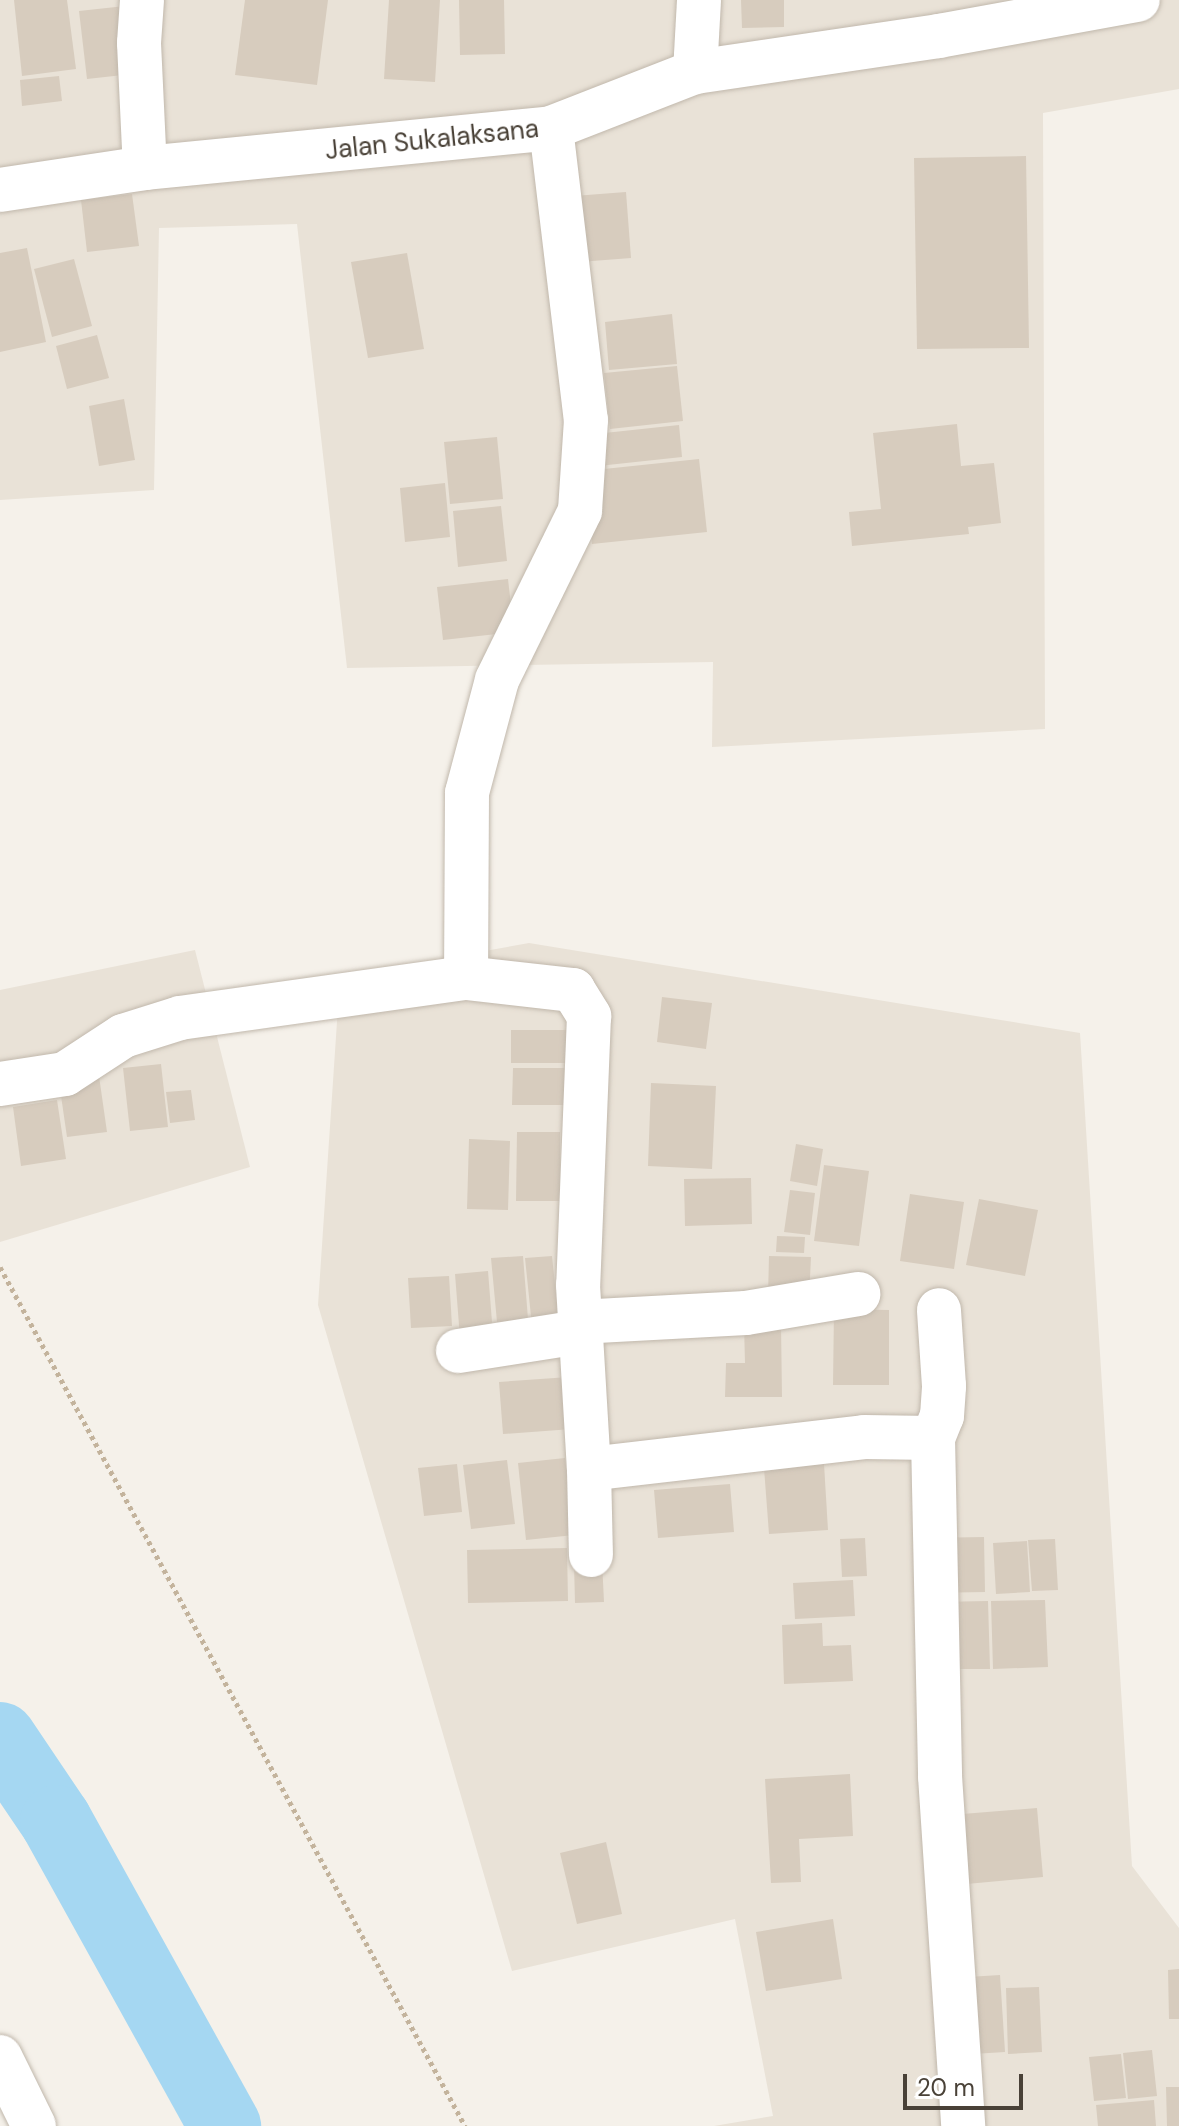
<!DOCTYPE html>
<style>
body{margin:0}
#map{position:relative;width:1179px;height:2126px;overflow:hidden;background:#f5f1ea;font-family:"DM Sans",sans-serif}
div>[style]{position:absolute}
.residential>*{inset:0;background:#e9e2d7}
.river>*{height:72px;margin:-36px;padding:0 36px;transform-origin:36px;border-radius:36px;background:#a5d7f2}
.building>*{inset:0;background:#d7ccbe}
.path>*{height:5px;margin-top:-2.5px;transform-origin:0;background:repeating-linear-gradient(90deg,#c3b39c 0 4px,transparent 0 8px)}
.roads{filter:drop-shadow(0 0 2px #c1b8ac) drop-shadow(0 0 2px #c1b8ac)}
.minor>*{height:44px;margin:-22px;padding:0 22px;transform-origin:22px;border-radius:22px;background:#fff}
span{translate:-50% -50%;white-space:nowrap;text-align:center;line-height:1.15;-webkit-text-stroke:8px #fff;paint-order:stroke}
.street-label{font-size:26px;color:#494137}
.scale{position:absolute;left:903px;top:2074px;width:120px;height:36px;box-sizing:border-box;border:4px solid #494137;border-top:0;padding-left:10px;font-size:24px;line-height:28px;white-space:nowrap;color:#494137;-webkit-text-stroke:6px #fff;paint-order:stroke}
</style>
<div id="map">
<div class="residential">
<i style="clip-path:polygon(0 0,1179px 0,1179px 89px,1043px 113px,1045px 729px,712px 747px,713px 662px,347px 668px,297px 224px,159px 228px,154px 490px,0 500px)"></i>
<i style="clip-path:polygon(529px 943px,1080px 1033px,1132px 1866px,1179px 1928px,1179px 2126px,714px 2126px,773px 2116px,735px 1919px,512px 1971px,318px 1305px,340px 977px)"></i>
<i style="clip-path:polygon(195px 950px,250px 1167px,0 1242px,0 990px)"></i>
</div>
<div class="river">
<i style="left:0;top:1738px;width:100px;rotate:56deg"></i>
<i style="left:56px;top:1821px;width:349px;rotate:61deg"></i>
</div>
<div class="building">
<i style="clip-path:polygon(14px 0,67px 0,76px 69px,22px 76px)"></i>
<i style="clip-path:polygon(245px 0,328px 0,317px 85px,235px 75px)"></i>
<i style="clip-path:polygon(389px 0,440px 0,435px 82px,384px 79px)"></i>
<i style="clip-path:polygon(459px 0,504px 0,505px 54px,460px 55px)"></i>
<i style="clip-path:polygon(741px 0,784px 0,784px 27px,742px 28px)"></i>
<i style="clip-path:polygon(125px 6px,132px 74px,87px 79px,79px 11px)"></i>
<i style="clip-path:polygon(59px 76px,62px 101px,22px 106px,20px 80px)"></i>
<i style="clip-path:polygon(1026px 156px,1029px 348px,917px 349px,914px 158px)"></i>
<i style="clip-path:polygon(626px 192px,631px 258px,579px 262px,574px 196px)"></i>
<i style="clip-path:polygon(132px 194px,139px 246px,87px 252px,81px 200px)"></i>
<i style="clip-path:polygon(27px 248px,46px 342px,0 352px,0 253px)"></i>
<i style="clip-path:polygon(407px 253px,424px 349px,368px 358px,351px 262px)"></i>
<i style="clip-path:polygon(74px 259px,92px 326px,52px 337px,34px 269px)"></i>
<i style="clip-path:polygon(672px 314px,677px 364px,609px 370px,605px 322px)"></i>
<i style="clip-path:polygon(97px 335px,109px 378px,67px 389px,56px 346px)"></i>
<i style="clip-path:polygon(677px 366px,683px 421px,610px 429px,604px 373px)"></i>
<i style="clip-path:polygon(124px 399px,135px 460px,99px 466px,89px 406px)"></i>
<i style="clip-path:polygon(957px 424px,961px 466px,994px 463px,1001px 523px,968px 527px,969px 534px,852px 546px,849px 512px,881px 509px,873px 433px)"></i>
<i style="clip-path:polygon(679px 425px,682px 457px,589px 467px,586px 435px)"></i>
<i style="clip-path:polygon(497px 437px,503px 499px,450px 504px,444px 442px)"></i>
<i style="clip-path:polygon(699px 459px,707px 532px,592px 544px,585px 471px)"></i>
<i style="clip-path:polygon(445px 483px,450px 537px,405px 542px,400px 488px)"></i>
<i style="clip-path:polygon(501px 506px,507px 561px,458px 567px,453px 511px)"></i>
<i style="clip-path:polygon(508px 579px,514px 632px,443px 640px,437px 587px)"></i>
<i style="clip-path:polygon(662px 997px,712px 1003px,706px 1049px,657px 1042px)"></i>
<i style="clip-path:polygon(511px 1030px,579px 1030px,579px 1063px,511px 1063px)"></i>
<i style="clip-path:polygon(161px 1064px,168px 1127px,130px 1131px,123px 1068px)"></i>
<i style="clip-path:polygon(513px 1068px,582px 1068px,582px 1105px,512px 1105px)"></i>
<i style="clip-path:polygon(99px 1076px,107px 1132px,67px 1137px,59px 1082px)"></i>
<i style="clip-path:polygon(651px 1083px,716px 1086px,712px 1169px,648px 1166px)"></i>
<i style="clip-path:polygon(191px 1090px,195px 1120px,170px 1123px,166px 1092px)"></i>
<i style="clip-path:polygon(57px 1100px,66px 1159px,21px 1166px,13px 1107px)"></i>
<i style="clip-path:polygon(517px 1132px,560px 1132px,560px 1201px,516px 1201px)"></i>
<i style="clip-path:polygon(469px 1139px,510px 1141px,508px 1210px,467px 1209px)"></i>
<i style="clip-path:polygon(796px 1144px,823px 1149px,817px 1186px,790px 1181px)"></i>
<i style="clip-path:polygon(824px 1165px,869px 1171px,859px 1246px,814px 1241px)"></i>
<i style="clip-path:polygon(751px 1178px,752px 1224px,685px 1226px,684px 1179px)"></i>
<i style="clip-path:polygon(790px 1190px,815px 1193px,810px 1235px,784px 1232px)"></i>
<i style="clip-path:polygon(910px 1194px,964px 1202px,954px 1269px,900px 1261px)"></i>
<i style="clip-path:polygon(979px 1199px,1038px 1210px,1025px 1276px,966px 1265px)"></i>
<i style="clip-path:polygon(777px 1236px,805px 1237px,804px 1253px,776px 1252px)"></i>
<i style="clip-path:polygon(523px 1256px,528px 1319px,497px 1322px,491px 1258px)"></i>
<i style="clip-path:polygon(552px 1256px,559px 1323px,532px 1326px,525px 1258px)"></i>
<i style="clip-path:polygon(769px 1256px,811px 1257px,809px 1299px,768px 1297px)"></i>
<i style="clip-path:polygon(488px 1271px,493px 1335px,460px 1338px,455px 1274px)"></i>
<i style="clip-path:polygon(449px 1276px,452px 1326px,411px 1328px,408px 1278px)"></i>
<i style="clip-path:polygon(834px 1309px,889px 1310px,889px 1385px,833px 1385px)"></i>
<i style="clip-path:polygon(781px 1324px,782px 1397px,725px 1397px,726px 1363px,745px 1363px,744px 1325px)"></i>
<i style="clip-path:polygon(569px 1377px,572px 1429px,503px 1434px,499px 1382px)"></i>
<i style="clip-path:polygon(565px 1458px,574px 1535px,526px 1540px,518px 1463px)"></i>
<i style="clip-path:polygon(507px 1460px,515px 1524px,471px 1529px,463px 1465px)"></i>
<i style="clip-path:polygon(457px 1464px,462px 1512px,424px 1516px,418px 1468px)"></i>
<i style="clip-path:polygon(824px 1464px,828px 1530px,769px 1534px,764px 1468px)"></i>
<i style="clip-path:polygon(730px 1484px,734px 1532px,658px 1538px,654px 1490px)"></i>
<i style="clip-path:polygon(984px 1537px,985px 1592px,928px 1593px,927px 1538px)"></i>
<i style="clip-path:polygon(865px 1538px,867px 1576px,842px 1577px,840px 1539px)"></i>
<i style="clip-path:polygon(1055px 1539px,1058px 1590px,1032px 1591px,1028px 1540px)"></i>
<i style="clip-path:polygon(1027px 1541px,1030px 1592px,996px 1594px,993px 1543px)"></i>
<i style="clip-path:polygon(567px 1548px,568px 1601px,468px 1603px,467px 1550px)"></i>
<i style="clip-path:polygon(602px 1561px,604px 1602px,575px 1603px,574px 1563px)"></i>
<i style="clip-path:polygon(853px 1580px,855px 1616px,795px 1619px,793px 1583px)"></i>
<i style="clip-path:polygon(1045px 1600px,1048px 1667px,993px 1669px,991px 1601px)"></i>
<i style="clip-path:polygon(988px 1601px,990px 1669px,938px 1669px,937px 1602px)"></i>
<i style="clip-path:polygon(822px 1623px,823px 1646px,851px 1645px,853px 1681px,784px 1684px,782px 1625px)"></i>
<i style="clip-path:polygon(850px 1774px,853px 1836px,799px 1839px,801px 1882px,771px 1883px,765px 1779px)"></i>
<i style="clip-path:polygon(1037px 1808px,1043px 1877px,956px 1885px,950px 1815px)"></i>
<i style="clip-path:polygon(606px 1842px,622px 1914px,577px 1924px,560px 1853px)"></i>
<i style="clip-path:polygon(833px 1919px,842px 1979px,766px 1991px,756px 1932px)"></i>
<i style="clip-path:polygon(1179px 1969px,1179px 2019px,1169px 2019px,1168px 1970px)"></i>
<i style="clip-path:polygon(1000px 1975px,1005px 2052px,957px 2055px,952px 1978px)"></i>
<i style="clip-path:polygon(1039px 1987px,1042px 2052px,1008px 2054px,1006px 1988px)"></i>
<i style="clip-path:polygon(1152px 2050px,1157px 2096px,1128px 2099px,1123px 2053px)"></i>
<i style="clip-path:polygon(1121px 2054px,1126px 2098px,1094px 2101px,1089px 2057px)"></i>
<i style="clip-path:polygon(1166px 2087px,1179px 2087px,1179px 2126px,1167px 2126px)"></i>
<i style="clip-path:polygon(1154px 2100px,1156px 2126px,1098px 2126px,1096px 2105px)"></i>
</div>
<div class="path">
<i style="left:0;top:1267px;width:977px;rotate:61.57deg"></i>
</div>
<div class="roads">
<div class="minor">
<i style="left:142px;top:0;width:43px;rotate:94deg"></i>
<i style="left:139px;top:43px;width:125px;rotate:87.3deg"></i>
<i style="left:695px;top:72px;width:72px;rotate:-86.8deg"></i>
<i style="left:551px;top:128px;width:294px;rotate:83.2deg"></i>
<i style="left:586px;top:420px;width:91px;rotate:93.8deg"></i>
<i style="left:580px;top:511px;width:188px;rotate:116.2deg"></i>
<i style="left:497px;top:680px;width:117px;rotate:104.9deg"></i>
<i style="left:467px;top:793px;width:185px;rotate:90.3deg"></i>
<i style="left:466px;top:978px;width:108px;rotate:6.4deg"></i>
<i style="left:573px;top:990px;width:31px;rotate:58deg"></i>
<i style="left:589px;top:1016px;width:269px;rotate:92.3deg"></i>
<i style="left:578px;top:1285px;width:184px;rotate:86.6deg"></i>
<i style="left:589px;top:1469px;width:277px;rotate:-6.6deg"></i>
<i style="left:864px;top:1437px;width:69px;rotate:0.8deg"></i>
<i style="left:933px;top:1438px;width:338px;rotate:88.8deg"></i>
<i style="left:940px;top:1776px;width:351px;rotate:86.2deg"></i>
<i style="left:0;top:190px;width:147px;rotate:-8.6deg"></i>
<i style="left:145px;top:168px;width:408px;rotate:-5.6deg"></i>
<i style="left:551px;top:128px;width:155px;rotate:-21.3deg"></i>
<i style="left:695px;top:72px;width:247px;rotate:-8.4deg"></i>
<i style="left:939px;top:36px;width:202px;rotate:-10.3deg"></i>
<i style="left:0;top:1084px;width:66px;rotate:-8.7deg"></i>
<i style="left:65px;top:1074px;width:69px;rotate:-33.2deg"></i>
<i style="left:123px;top:1036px;width:60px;rotate:-17.5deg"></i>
<i style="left:180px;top:1018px;width:289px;rotate:-8deg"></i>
<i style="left:578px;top:1322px;width:168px;rotate:-3.1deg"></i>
<i style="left:746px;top:1313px;width:114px;rotate:-9.6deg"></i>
<i style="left:458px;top:1351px;width:122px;rotate:-8.9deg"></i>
<i style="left:933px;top:1438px;width:24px;rotate:-68deg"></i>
<i style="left:942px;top:1416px;width:30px;rotate:-86deg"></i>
<i style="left:944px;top:1386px;width:76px;rotate:-93.8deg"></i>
<i style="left:589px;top:1469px;width:86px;rotate:88.7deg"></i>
<i style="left:0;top:2057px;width:77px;rotate:63.8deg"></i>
</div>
</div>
<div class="street-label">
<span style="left:432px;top:140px;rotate:-6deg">Jalan Sukalaksana</span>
</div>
<div class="scale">20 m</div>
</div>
